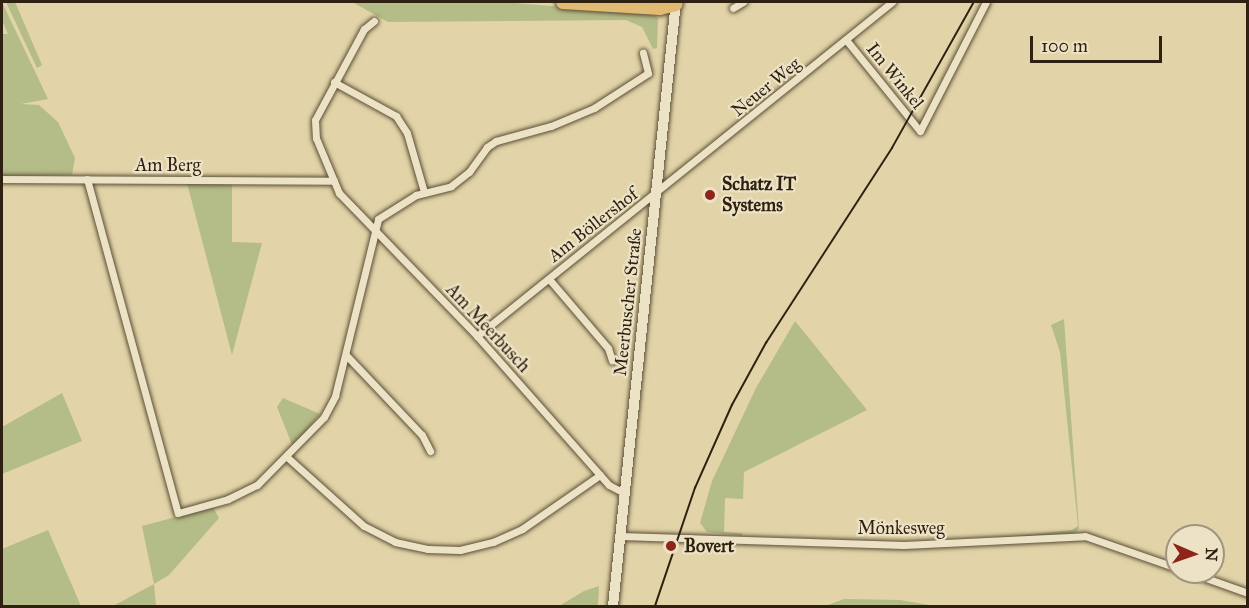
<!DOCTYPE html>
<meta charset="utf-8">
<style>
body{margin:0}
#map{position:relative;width:1249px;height:608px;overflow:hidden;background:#e2d4a8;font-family:"IM FELL Great Primer",serif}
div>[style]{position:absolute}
.green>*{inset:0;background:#b4bc87}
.roads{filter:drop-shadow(0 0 2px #5c4e37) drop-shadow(0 0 2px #5c4e37)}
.street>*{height:7px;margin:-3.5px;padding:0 3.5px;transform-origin:3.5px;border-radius:3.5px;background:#ece3c6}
.secondary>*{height:10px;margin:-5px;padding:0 5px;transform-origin:5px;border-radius:5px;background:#ece3c6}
.highway>*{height:14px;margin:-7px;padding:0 7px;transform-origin:7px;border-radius:7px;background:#e1ba74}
.tram>*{height:1.5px;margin:-0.75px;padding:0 0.75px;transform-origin:0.75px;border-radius:0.75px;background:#2f2111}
.dots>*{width:16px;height:16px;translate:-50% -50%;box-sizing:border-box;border:3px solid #ece3c6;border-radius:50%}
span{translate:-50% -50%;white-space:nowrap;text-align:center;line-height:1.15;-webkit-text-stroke:4.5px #ece3c6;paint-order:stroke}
.street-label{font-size:18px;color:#2f2111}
.poi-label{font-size:18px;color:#2f2111;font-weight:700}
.left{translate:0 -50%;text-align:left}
.frame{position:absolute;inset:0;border:3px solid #2f2111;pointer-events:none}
.north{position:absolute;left:1165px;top:524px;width:60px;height:60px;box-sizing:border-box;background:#ece3c6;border:2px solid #a0957e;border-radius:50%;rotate:92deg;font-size:16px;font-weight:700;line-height:24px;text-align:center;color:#2f2111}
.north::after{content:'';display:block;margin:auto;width:21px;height:27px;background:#8f2418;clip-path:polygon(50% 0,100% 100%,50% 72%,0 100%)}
.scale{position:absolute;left:1030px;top:36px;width:132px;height:27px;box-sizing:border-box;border:3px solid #2f2111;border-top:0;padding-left:8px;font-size:18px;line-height:21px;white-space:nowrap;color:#2f2111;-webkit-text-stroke:4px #ece3c6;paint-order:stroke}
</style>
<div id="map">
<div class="green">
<i style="clip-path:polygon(2px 2px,48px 99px,21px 104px,39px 105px,58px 122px,75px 158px,72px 175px,2px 176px,2px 34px,8px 34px,2px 20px)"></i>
<i style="clip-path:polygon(6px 2px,15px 2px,42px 65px,37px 68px)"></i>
<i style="clip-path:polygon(352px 2px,503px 2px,652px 14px,658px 18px,657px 48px,653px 49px,642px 27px,626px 20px,388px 22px)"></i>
<i style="clip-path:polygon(187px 183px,232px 183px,232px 242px,262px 243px,232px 355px)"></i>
<i style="clip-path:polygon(1064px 319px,1079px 529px,1073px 534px,983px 539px,1072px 530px,1078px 526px,1060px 352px,1051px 325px)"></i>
<i style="clip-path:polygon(795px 321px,867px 410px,744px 472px,743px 499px,725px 498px,724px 532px,742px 533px,742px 536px,707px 532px,700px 523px,712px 481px,756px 388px)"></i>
<i style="clip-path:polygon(62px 393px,82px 441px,2px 474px,2px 427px)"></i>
<i style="clip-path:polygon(283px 398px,320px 414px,293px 447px,277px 407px)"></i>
<i style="clip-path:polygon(213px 507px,219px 518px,169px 575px,154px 584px,156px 606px,113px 606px,154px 584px,142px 526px)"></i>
<i style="clip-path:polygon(48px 530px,81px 606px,2px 606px,2px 549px)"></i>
<i style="clip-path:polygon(599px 586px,598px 606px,559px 606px,584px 591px)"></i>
<i style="clip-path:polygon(844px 599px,900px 600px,935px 606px,825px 606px)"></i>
</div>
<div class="roads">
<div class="street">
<i style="left:733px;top:8px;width:12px;rotate:-31deg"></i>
<i style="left:374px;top:21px;width:13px;rotate:141deg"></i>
<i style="left:364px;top:29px;width:103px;rotate:118.3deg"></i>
<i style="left:315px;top:120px;width:18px;rotate:87deg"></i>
<i style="left:316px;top:138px;width:60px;rotate:67.3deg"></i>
<i style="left:339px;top:193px;width:199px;rotate:46deg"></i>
<i style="left:477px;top:336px;width:199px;rotate:48.5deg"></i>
<i style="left:609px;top:485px;width:17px;rotate:28deg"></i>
<i style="left:847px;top:41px;width:116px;rotate:51deg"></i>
<i style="left:920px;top:131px;width:145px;rotate:-62.9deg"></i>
<i style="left:334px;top:82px;width:71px;rotate:28.7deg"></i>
<i style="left:396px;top:116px;width:20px;rotate:57deg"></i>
<i style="left:407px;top:133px;width:61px;rotate:73.9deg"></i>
<i style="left:2px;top:179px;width:332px;rotate:0.3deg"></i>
<i style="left:87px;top:179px;width:346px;rotate:74.8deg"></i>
<i style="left:178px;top:513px;width:52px;rotate:-15.6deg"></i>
<i style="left:228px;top:499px;width:32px;rotate:-26deg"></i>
<i style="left:257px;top:485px;width:95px;rotate:-45.4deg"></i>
<i style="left:324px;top:417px;width:24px;rotate:-62deg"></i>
<i style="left:335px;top:396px;width:182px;rotate:-76.3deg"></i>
<i style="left:378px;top:219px;width:45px;rotate:-32.3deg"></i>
<i style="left:416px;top:195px;width:36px;rotate:-14deg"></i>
<i style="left:451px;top:186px;width:23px;rotate:-38deg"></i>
<i style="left:469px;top:172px;width:31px;rotate:-54deg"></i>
<i style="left:487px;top:147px;width:11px;rotate:-34deg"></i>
<i style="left:496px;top:141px;width:57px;rotate:-15.3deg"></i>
<i style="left:551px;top:126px;width:47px;rotate:-22.7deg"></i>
<i style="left:594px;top:108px;width:64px;rotate:-32.9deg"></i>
<i style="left:648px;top:73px;width:21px;rotate:-104deg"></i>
<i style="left:549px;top:279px;width:91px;rotate:49.5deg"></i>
<i style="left:608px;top:348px;width:13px;rotate:72deg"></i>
<i style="left:477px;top:336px;width:533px;rotate:-38.83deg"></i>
<i style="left:346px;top:355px;width:110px;rotate:46.5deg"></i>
<i style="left:422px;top:435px;width:18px;rotate:63deg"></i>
<i style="left:287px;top:457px;width:103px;rotate:41.9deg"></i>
<i style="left:364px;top:526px;width:35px;rotate:27deg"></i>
<i style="left:395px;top:542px;width:34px;rotate:12deg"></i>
<i style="left:428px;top:549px;width:32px;rotate:2deg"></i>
<i style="left:460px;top:550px;width:34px;rotate:-14deg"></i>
<i style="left:493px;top:542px;width:32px;rotate:-24deg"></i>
<i style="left:522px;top:529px;width:95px;rotate:-34.7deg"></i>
<i style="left:620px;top:536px;width:284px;rotate:1.8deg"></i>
<i style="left:904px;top:545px;width:181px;rotate:-2.8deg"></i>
<i style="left:1085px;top:536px;width:97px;rotate:19.2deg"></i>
<i style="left:1189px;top:572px;width:63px;rotate:19.6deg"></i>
</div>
<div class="secondary">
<i style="left:613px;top:606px;width:607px;rotate:-84.05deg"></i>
</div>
<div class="highway">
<i style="left:563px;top:2px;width:97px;rotate:3.5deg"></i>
<i style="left:660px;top:8px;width:16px;rotate:-14deg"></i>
</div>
</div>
<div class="tram">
<i style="left:655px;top:606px;width:125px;rotate:-71.3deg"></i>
<i style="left:695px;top:488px;width:91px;rotate:-66deg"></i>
<i style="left:732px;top:405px;width:71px;rotate:-61.3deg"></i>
<i style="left:766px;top:343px;width:232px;rotate:-57.1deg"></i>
<i style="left:892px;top:148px;width:167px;rotate:-60.7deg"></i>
</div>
<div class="dots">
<i style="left:710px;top:195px;background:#8f2418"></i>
<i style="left:671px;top:546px;background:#8f2418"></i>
</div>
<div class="street-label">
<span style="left:895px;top:76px;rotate:51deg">Im Winkel</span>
<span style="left:766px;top:87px;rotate:-39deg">Neuer Weg</span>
<span style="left:168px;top:165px">Am Berg</span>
<span style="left:593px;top:225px;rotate:-38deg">Am Böllershof</span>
<span style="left:628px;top:302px;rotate:-84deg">Meerbuscher Straße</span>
<span style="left:488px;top:328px;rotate:47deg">Am Meerbusch</span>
<span style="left:901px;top:528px">Mönkesweg</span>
</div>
<div class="poi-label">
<span class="left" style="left:722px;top:195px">Schatz IT<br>Systems</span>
<span class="left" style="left:684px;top:546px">Bovert</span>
</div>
<div class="frame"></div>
<div class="north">N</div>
<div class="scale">100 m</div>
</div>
